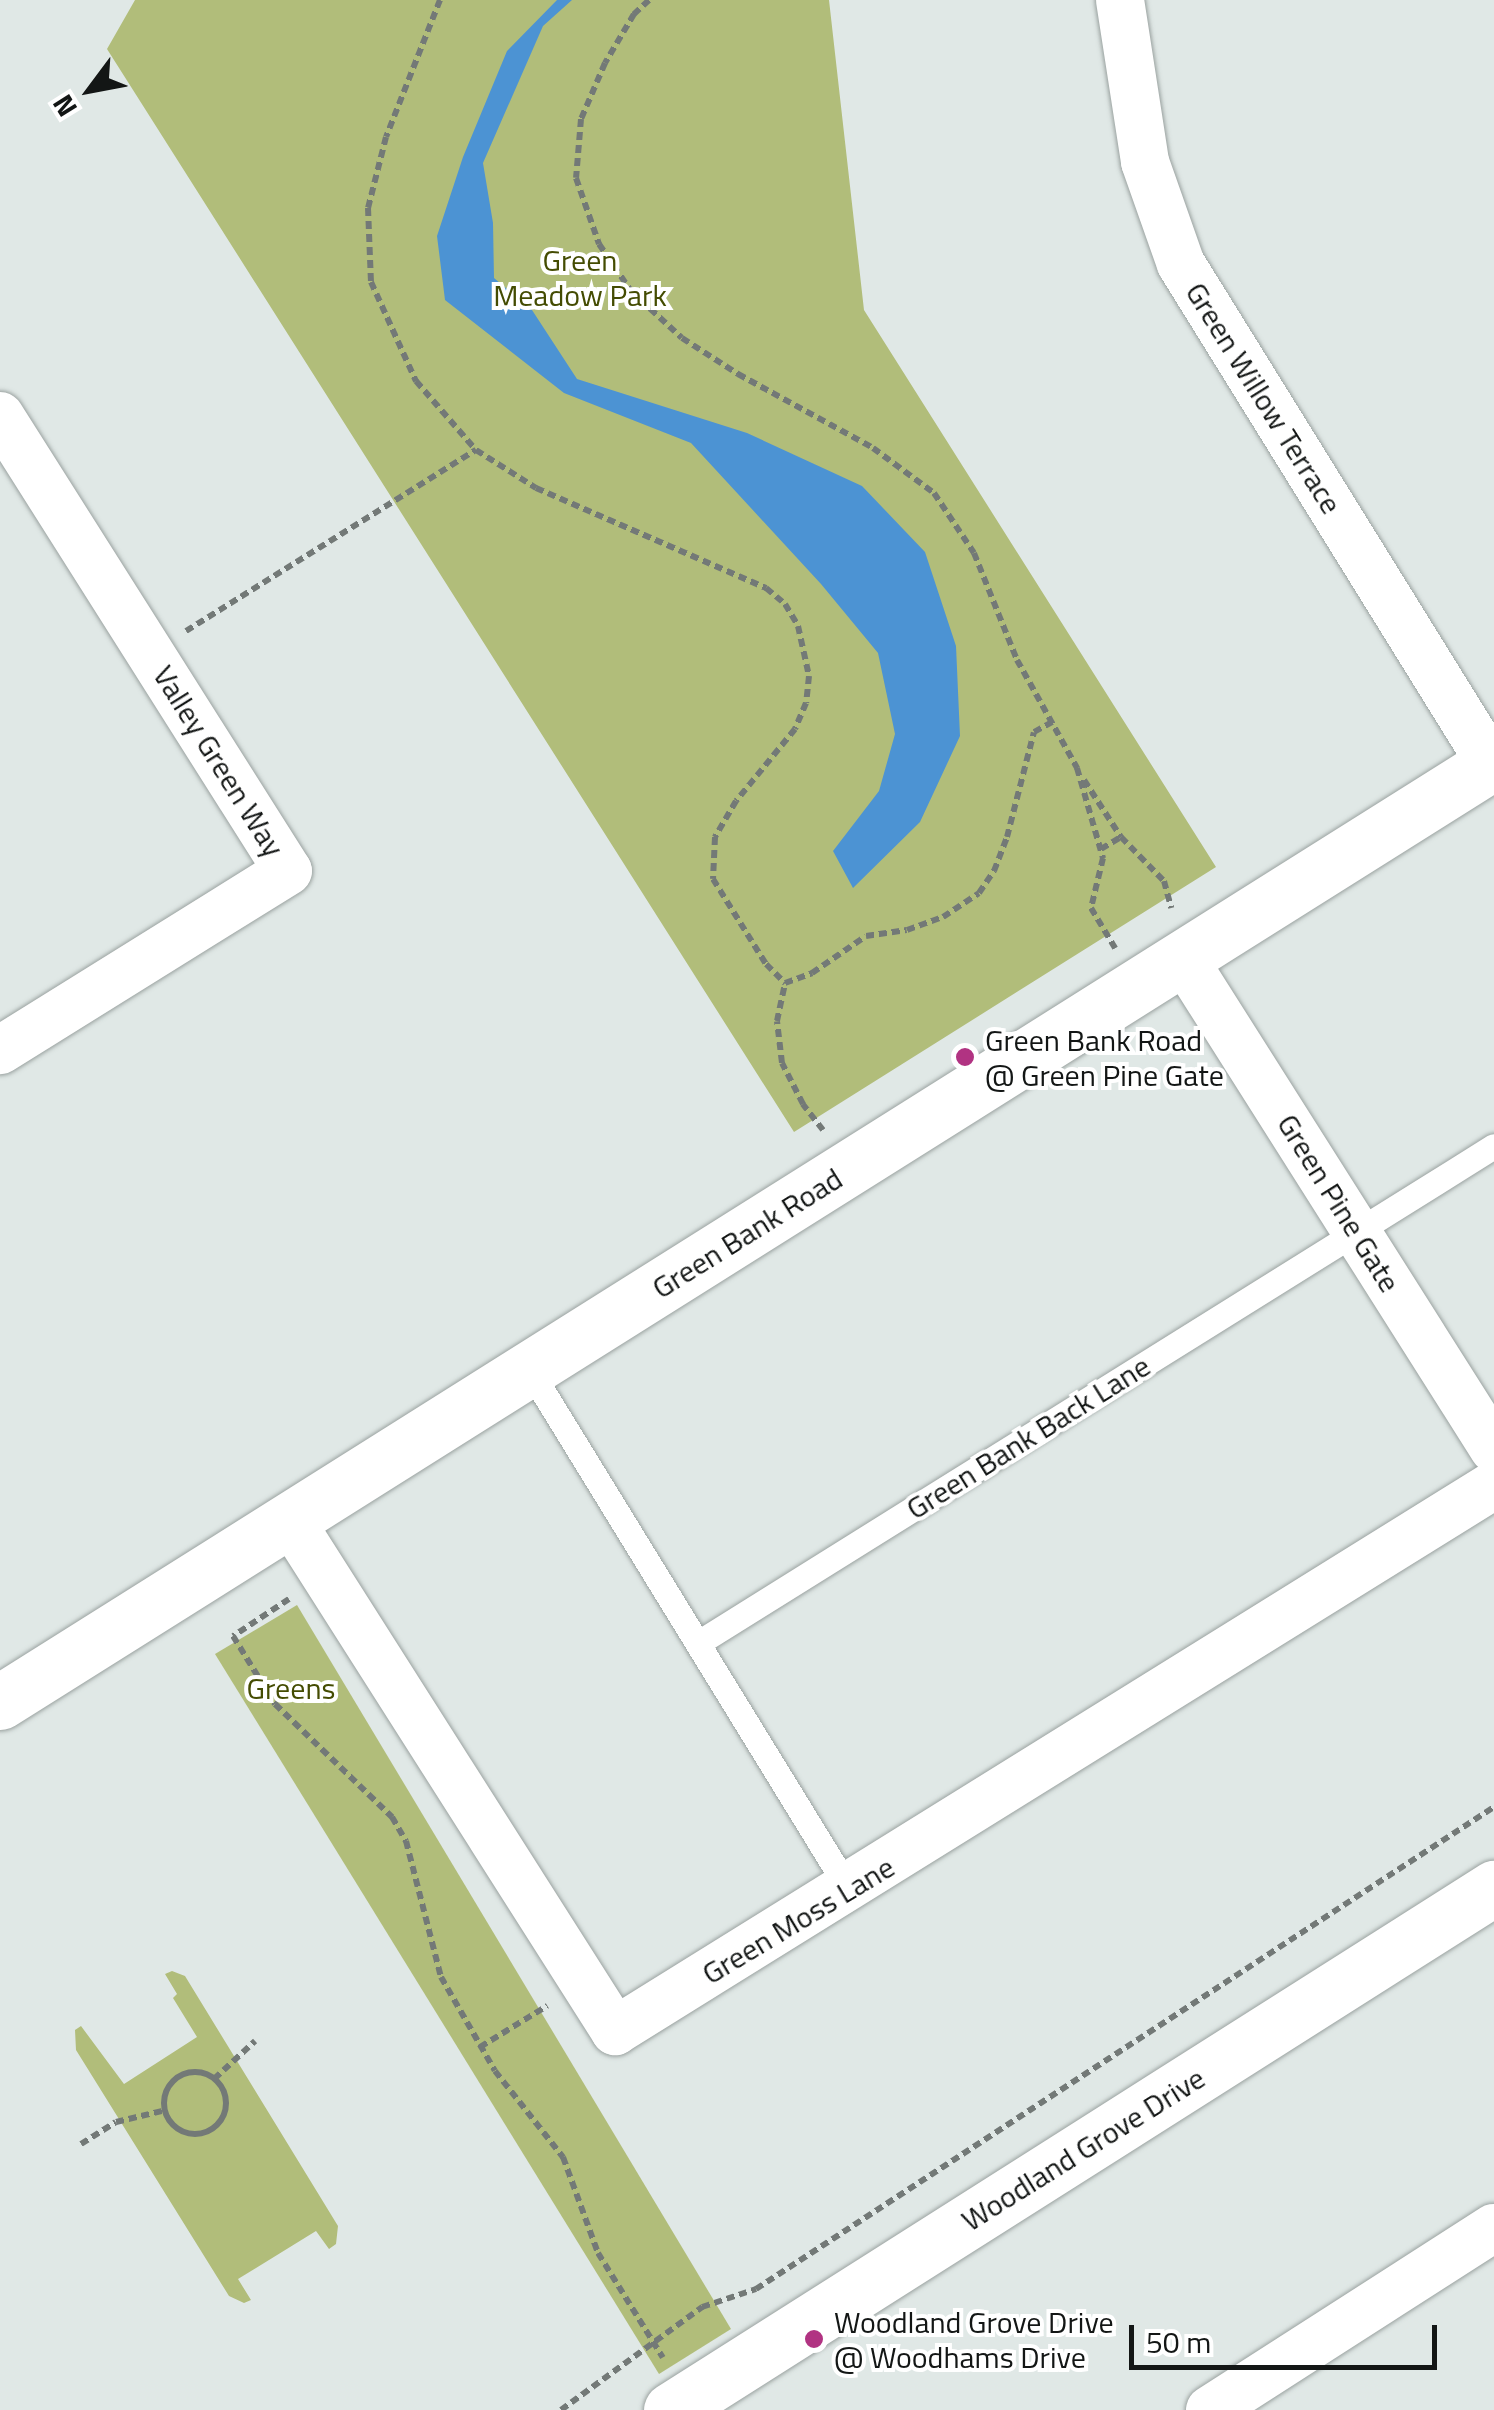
<!DOCTYPE html>
<style>
body{margin:0}
#map{position:relative;width:1494px;height:2410px;overflow:hidden;background:#e0e8e6;font-family:"Titillium Web",sans-serif}
div>[style]{position:absolute}
.green>*{inset:0;background:#b1bd7a}
.water>*{inset:0;background:#4c93d3}
.path>*{height:6px;margin-top:-3px;transform-origin:0;background:repeating-linear-gradient(90deg,#737977 0 8px,transparent 0 13px)}
.path>.ring{margin:-3px;padding:0;box-sizing:content-box;background:none;border:6px solid #737977;border-radius:50%}
.roads{filter:drop-shadow(0 0 2px #9aa2a0) drop-shadow(0 0 2px #9aa2a0)}
.service>*{height:25px;margin:-12.5px;padding:0 12.5px;transform-origin:12.5px;border-radius:12.5px;background:#fff}
.minor>*{height:48px;margin:-24px;padding:0 24px;transform-origin:24px;border-radius:24px;background:#fff}
.tertiary>*{height:55px;margin:-27.5px;padding:0 27.5px;transform-origin:27.5px;border-radius:27.5px;background:#fff}
.dots>*{width:28px;height:28px;translate:-50% -50%;box-sizing:border-box;border:5px solid #fff;border-radius:50%}
span{translate:-50% -50%;white-space:nowrap;text-align:center;line-height:1.15;-webkit-text-stroke:8px #fff;paint-order:stroke}
.park-label{font-size:30px;color:#444c02}
.street-label{font-size:30px;color:#131615}
.poi-label{font-size:30px;color:#131615}
.left{translate:0 -50%;text-align:left}
.north{position:absolute;left:40px;top:40px;width:100px;height:100px;-webkit-text-stroke:8px #fff;paint-order:stroke;rotate:238deg;font-size:28px;font-weight:700;line-height:40px;text-align:center;color:#131615}
.north::after{content:'';display:block;margin:auto;width:35px;height:45px;background:#131615;clip-path:polygon(50% 0,100% 100%,50% 72%,0 100%)}
.scale{position:absolute;left:1129px;top:2325px;width:308px;height:45px;box-sizing:border-box;border:5px solid #131615;border-top:0;padding-left:12px;font-size:30px;line-height:35px;white-space:nowrap;color:#131615;-webkit-text-stroke:8px #fff;paint-order:stroke}
</style>
<div id="map">
<div class="green">
<i style="clip-path:polygon(135px 0,829px 0,864px 310px,1216px 867px,794px 1132px,107px 49px)"></i>
<i style="clip-path:polygon(297px 1605px,731px 2329px,659px 2374px,215px 1654px)"></i>
<i style="clip-path:polygon(172px 1971px,185px 1976px,338px 2226px,336px 2244px,329px 2249px,316px 2231px,238px 2279px,251px 2300px,244px 2303px,229px 2296px,76px 2050px,75px 2030px,81px 2026px,124px 2084px,197px 2037px,173px 1998px,177px 1994px,165px 1974px)"></i>
</div>
<div class="water">
<i style="clip-path:polygon(557px 0,572px 0,543px 26px,483px 163px,493px 223px,494px 278px,532px 310px,577px 379px,747px 433px,862px 486px,925px 552px,956px 646px,960px 736px,920px 822px,853px 888px,833px 851px,879px 791px,895px 734px,878px 653px,821px 584px,691px 443px,564px 393px,445px 300px,437px 236px,463px 157px,507px 51px)"></i>
</div>
<div class="path">
<i style="left:440px;top:0;width:147px;rotate:111.5deg"></i>
<i style="left:386px;top:137px;width:73px;rotate:104.2deg"></i>
<i style="left:368px;top:208px;width:74px;rotate:87.7deg"></i>
<i style="left:371px;top:282px;width:109px;rotate:65.6deg"></i>
<i style="left:416px;top:381px;width:91px;rotate:49deg"></i>
<i style="left:476px;top:450px;width:71px;rotate:32.3deg"></i>
<i style="left:536px;top:488px;width:251px;rotate:23.5deg"></i>
<i style="left:766px;top:588px;width:25px;rotate:40deg"></i>
<i style="left:785px;top:604px;width:26px;rotate:59deg"></i>
<i style="left:798px;top:626px;width:51px;rotate:77.6deg"></i>
<i style="left:809px;top:676px;width:27px;rotate:96deg"></i>
<i style="left:806px;top:703px;width:28px;rotate:113deg"></i>
<i style="left:795px;top:729px;width:93px;rotate:129.3deg"></i>
<i style="left:736px;top:801px;width:42px;rotate:120.3deg"></i>
<i style="left:715px;top:837px;width:42px;rotate:92.7deg"></i>
<i style="left:713px;top:879px;width:100px;rotate:58.1deg"></i>
<i style="left:766px;top:964px;width:27px;rotate:45deg"></i>
<i style="left:649px;top:0;width:21px;rotate:137deg"></i>
<i style="left:634px;top:14px;width:57px;rotate:120.6deg"></i>
<i style="left:605px;top:63px;width:61px;rotate:113.2deg"></i>
<i style="left:581px;top:119px;width:59px;rotate:94.8deg"></i>
<i style="left:576px;top:178px;width:70px;rotate:70.8deg"></i>
<i style="left:599px;top:244px;width:57px;rotate:55.8deg"></i>
<i style="left:631px;top:291px;width:69px;rotate:42.7deg"></i>
<i style="left:682px;top:338px;width:67px;rotate:32.7deg"></i>
<i style="left:738px;top:374px;width:154px;rotate:28.7deg"></i>
<i style="left:873px;top:448px;width:76px;rotate:36.4deg"></i>
<i style="left:934px;top:493px;width:72px;rotate:56.3deg"></i>
<i style="left:974px;top:553px;width:115px;rotate:68.1deg"></i>
<i style="left:1017px;top:660px;width:124px;rotate:60.9deg"></i>
<i style="left:1077px;top:768px;width:94px;rotate:73.9deg"></i>
<i style="left:1103px;top:858px;width:51px;rotate:103.5deg"></i>
<i style="left:1091px;top:908px;width:47px;rotate:59deg"></i>
<i style="left:186px;top:631px;width:342px;rotate:-32deg"></i>
<i style="left:1084px;top:780px;width:68px;rotate:57deg"></i>
<i style="left:1121px;top:837px;width:62px;rotate:45.7deg"></i>
<i style="left:1164px;top:881px;width:28px;rotate:75deg"></i>
<i style="left:1101px;top:849px;width:23px;rotate:-31deg"></i>
<i style="left:823px;top:1130px;width:33px;rotate:-128deg"></i>
<i style="left:803px;top:1104px;width:46px;rotate:-117.1deg"></i>
<i style="left:782px;top:1063px;width:42px;rotate:-96.8deg"></i>
<i style="left:777px;top:1021px;width:39px;rotate:-78deg"></i>
<i style="left:785px;top:983px;width:29px;rotate:-20deg"></i>
<i style="left:812px;top:973px;width:65px;rotate:-34.4deg"></i>
<i style="left:866px;top:936px;width:41px;rotate:-8.3deg"></i>
<i style="left:907px;top:930px;width:38px;rotate:-20deg"></i>
<i style="left:943px;top:917px;width:43px;rotate:-33.7deg"></i>
<i style="left:979px;top:893px;width:27px;rotate:-56deg"></i>
<i style="left:994px;top:871px;width:36px;rotate:-69deg"></i>
<i style="left:1007px;top:837px;width:108px;rotate:-75.6deg"></i>
<i style="left:1034px;top:732px;width:21px;rotate:-29deg"></i>
<i style="left:289px;top:1599px;width:67px;rotate:146.5deg"></i>
<i style="left:233px;top:1636px;width:80px;rotate:58.3deg"></i>
<i style="left:275px;top:1704px;width:163px;rotate:44deg"></i>
<i style="left:392px;top:1817px;width:28px;rotate:60deg"></i>
<i style="left:406px;top:1841px;width:140px;rotate:75.6deg"></i>
<i style="left:441px;top:1977px;width:108px;rotate:60.1deg"></i>
<i style="left:495px;top:2071px;width:110px;rotate:51.7deg"></i>
<i style="left:563px;top:2157px;width:102px;rotate:70deg"></i>
<i style="left:598px;top:2253px;width:123px;rotate:58.2deg"></i>
<i style="left:480px;top:2047px;width:79px;rotate:-31.5deg"></i>
<i class="ring" style="left:164px;top:2072px;width:56px;height:56px"></i>
<i style="left:214px;top:2079px;width:56px;rotate:-42.8deg"></i>
<i style="left:81px;top:2144px;width:41px;rotate:-32.2deg"></i>
<i style="left:116px;top:2122px;width:51px;rotate:-13.5deg"></i>
<i style="left:561px;top:2410px;width:175px;rotate:-36.1deg"></i>
<i style="left:702px;top:2307px;width:57px;rotate:-18.4deg"></i>
<i style="left:756px;top:2289px;width:881px;rotate:-33.15deg"></i>
</div>
<div class="roads">
<div class="service">
<i style="left:529px;top:1369px;width:611px;rotate:58.44deg"></i>
<i style="left:698px;top:1643px;width:938px;rotate:-31.98deg"></i>
</div>
<div class="minor">
<i style="left:1120px;top:0;width:164px;rotate:81.2deg"></i>
<i style="left:1145px;top:162px;width:108px;rotate:70.6deg"></i>
<i style="left:1181px;top:264px;width:588px;rotate:58.2deg"></i>
<i style="left:0;top:416px;width:538px;rotate:57.67deg"></i>
<i style="left:288px;top:871px;width:339px;rotate:148.1deg"></i>
<i style="left:1183px;top:958px;width:581px;rotate:57.65deg"></i>
<i style="left:290px;top:1520px;width:606px;rotate:57.54deg"></i>
<i style="left:615px;top:2031px;width:1035px;rotate:-31.85deg"></i>
<i style="left:1210px;top:2410px;width:337px;rotate:-32.7deg"></i>
</div>
<div class="tertiary">
<i style="left:0;top:1702px;width:1765px;rotate:-32.18deg"></i>
<i style="left:671px;top:2410px;width:975px;rotate:-32.39deg"></i>
</div>
</div>
<div class="dots">
<i style="left:965px;top:1057px;background:#b13382"></i>
<i style="left:814px;top:2339px;background:#b13382"></i>
</div>
<div class="park-label">
<span style="left:580px;top:277px">Green<br>Meadow Park</span>
<span style="left:291px;top:1688px">Greens</span>
</div>
<div class="street-label">
<span style="left:1264px;top:398px;rotate:58deg">Green Willow Terrace</span>
<span style="left:219px;top:761px;rotate:58deg">Valley Green Way</span>
<span style="left:1339px;top:1203px;rotate:58deg">Green Pine Gate</span>
<span style="left:747px;top:1233px;rotate:-32deg">Green Bank Road</span>
<span style="left:1028px;top:1437px;rotate:-32deg">Green Bank Back Lane</span>
<span style="left:798px;top:1920px;rotate:-31deg">Green Moss Lane</span>
<span style="left:1083px;top:2149px;rotate:-32deg">Woodland Grove Drive</span>
</div>
<div class="poi-label">
<span class="left" style="left:985px;top:1057px">Green Bank Road<br>@ Green Pine Gate</span>
<span class="left" style="left:834px;top:2339px">Woodland Grove Drive<br>@ Woodhams Drive</span>
</div>
<div class="north">N</div>
<div class="scale">50 m</div>
</div>
